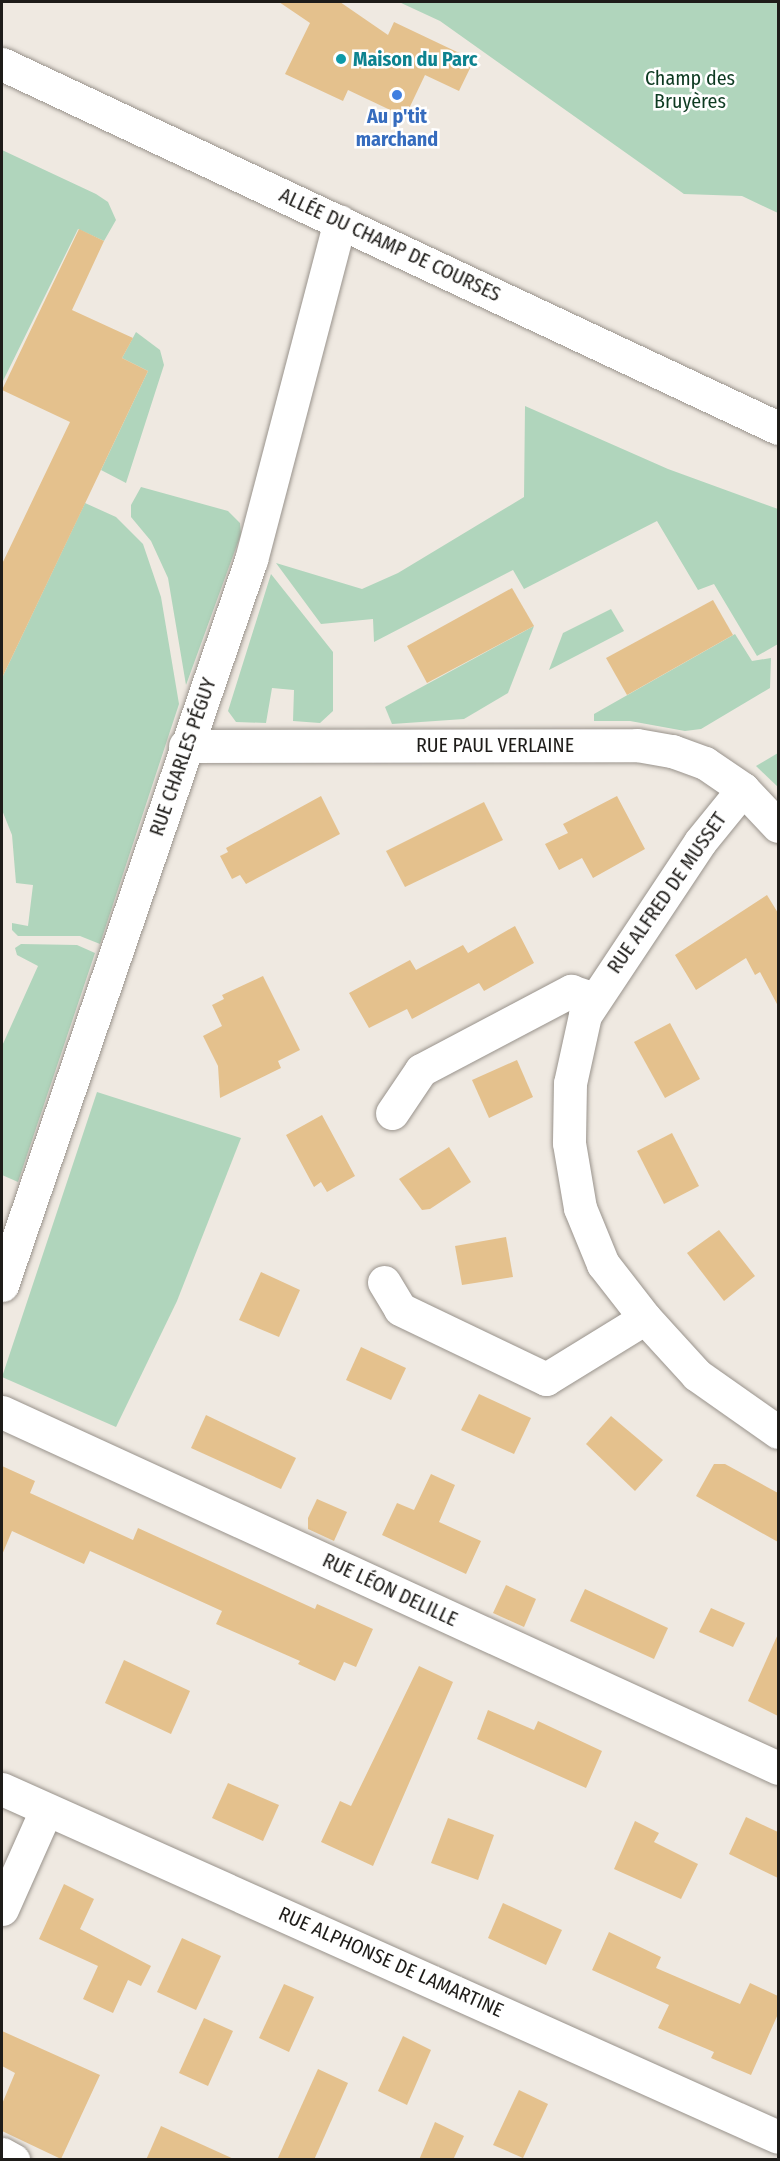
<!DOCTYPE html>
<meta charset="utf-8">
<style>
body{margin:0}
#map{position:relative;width:780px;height:2161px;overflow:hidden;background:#efe9e1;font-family:"Fira Sans Condensed",sans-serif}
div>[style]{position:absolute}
.green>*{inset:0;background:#b0d5bc}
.building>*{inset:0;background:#e4c18d}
.roads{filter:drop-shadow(0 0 2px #99938c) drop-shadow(0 0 2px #99938c)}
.minor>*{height:33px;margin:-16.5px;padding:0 16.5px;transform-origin:16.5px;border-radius:16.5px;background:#fff}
.dots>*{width:16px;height:16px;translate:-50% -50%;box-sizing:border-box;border:3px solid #fff;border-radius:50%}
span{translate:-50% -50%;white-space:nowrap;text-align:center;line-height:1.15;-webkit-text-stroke:5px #fff;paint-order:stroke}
.culture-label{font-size:20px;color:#0d838f;font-weight:700}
.left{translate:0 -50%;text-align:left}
.park-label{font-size:20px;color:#0d3a21}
.shop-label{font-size:20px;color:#366cbe;font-weight:700}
.street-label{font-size:20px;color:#1e1c19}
.frame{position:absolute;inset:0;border:3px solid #1e1c19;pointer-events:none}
</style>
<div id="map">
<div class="green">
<i style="clip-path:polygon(399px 2px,778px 2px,778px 213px,742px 196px,684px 194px,440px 21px)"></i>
<i style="clip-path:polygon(2px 150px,96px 194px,108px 202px,116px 220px,104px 241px,78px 229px,2px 383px)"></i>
<i style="clip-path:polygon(136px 332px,160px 350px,164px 365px,126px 483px,101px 470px,148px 371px,122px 358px)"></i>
<i style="clip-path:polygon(525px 406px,668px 469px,778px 509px,778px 644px,757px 656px,714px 584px,698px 590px,657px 521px,524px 589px,513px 570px,374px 642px,373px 619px,321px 624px,276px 563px,362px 589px,398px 573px,524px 497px)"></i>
<i style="clip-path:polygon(141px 487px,228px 511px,240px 523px,241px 534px,186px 685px,168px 578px,151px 541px,131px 517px,131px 505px)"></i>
<i style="clip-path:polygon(85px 503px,116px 517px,143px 544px,161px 597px,179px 704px,100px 944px,80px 936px,18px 936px,12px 930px,12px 923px,28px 926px,33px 885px,16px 883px,12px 835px,2px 810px,2px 678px)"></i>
<i style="clip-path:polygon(271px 574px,333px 652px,333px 711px,320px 723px,293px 721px,294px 690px,272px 688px,266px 723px,236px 722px,228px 711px)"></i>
<i style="clip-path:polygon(611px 609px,624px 631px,549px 670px,563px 633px)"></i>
<i style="clip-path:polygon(534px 626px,508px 693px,464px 719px,392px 724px,385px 707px)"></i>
<i style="clip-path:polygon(735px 634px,752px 661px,771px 658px,770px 688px,701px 729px,685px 731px,630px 721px,594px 721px,594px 714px)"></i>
<i style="clip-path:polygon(778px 753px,778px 787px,756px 766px)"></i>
<i style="clip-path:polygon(21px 944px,77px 945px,95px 953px,18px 1182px,2px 1175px,2px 1046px,38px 966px,17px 955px,15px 948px)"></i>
<i style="clip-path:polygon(97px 1092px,241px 1138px,177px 1301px,116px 1427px,2px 1377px)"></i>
</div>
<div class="building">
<i style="clip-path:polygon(279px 2px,340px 2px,388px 35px,394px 22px,474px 60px,459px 91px,425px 75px,405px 117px,348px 90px,343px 101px,285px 74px,310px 23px)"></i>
<i style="clip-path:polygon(79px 229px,104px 241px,72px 310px,133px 338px,122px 358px,148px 371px,2px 678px,2px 564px,70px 422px,2px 390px)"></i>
<i style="clip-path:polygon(512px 588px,534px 626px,427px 683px,407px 646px)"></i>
<i style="clip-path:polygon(713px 600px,733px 635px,627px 695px,606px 658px)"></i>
<i style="clip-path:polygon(321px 796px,340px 834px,246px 884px,240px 875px,232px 879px,220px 856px,228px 852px,226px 848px)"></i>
<i style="clip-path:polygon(617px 796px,645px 849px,593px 878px,582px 858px,559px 870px,545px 844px,568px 833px,563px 824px)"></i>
<i style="clip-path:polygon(484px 802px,503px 840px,405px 887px,386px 851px)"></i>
<i style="clip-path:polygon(767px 895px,778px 913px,778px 1006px,760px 972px,755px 975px,746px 958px,696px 990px,675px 955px)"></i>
<i style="clip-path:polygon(515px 926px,534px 963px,484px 991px,479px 983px,412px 1019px,407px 1009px,369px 1028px,349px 993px,410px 960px,416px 970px,463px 945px,468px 953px)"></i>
<i style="clip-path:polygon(263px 976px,300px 1050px,278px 1061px,281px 1068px,220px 1098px,218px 1066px,203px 1036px,222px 1026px,212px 1005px,224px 999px,222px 995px)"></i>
<i style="clip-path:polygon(670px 1023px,700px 1079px,665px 1098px,634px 1042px)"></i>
<i style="clip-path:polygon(517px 1060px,533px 1097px,489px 1118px,472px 1080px)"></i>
<i style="clip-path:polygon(322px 1115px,355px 1176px,327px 1192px,321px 1182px,314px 1187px,286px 1135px)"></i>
<i style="clip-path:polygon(672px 1133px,699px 1186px,664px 1204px,637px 1151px)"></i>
<i style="clip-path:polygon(449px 1147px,471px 1182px,430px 1209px,422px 1210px,399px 1179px)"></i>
<i style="clip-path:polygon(719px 1230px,755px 1276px,724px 1301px,687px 1253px)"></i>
<i style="clip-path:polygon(506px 1237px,513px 1277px,462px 1285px,455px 1246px)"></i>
<i style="clip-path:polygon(261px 1272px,300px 1290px,279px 1337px,239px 1320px)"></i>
<i style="clip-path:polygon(361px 1347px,406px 1368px,391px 1400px,346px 1380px)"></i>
<i style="clip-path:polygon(479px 1394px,531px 1418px,514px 1454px,461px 1430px)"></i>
<i style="clip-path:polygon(206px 1415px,296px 1458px,281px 1489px,191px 1448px)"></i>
<i style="clip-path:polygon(611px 1416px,663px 1460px,635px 1491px,586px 1444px)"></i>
<i style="clip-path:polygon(714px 1464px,725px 1464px,778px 1493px,778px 1542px,696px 1496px)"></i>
<i style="clip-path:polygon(2px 1466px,35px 1481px,30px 1493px,133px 1540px,138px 1528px,315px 1609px,317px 1604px,373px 1629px,356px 1667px,344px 1662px,335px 1681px,298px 1664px,300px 1661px,216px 1624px,222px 1611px,90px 1551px,84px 1564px,12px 1531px,2px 1555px)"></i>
<i style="clip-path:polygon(431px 1474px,455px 1485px,439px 1522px,481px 1541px,466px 1574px,382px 1535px,397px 1503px,414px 1510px)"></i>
<i style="clip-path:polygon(317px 1499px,347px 1512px,334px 1541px,308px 1529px,308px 1518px)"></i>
<i style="clip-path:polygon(506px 1585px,536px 1599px,524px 1627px,493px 1613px)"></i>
<i style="clip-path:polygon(585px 1589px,668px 1628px,654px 1659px,570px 1621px)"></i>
<i style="clip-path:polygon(711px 1608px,745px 1623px,733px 1647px,699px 1632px)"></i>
<i style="clip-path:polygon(778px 1634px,778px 1716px,748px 1701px)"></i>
<i style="clip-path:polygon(124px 1660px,190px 1691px,171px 1734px,105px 1703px)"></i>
<i style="clip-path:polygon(419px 1666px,453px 1682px,373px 1866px,321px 1842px,340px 1801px,351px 1806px)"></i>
<i style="clip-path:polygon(488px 1710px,534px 1730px,538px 1721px,602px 1751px,586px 1788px,477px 1739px)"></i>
<i style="clip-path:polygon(228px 1783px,279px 1805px,263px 1841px,212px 1818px)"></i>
<i style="clip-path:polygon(746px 1817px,778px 1832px,778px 1878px,729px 1854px)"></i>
<i style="clip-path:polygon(448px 1818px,494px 1835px,478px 1880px,431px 1863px)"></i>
<i style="clip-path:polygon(635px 1821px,659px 1833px,654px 1842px,698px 1864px,681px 1899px,614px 1869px)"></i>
<i style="clip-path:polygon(64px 1884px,94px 1899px,80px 1929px,151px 1966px,141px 1986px,128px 1980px,113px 2013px,83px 1999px,98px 1966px,39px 1939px)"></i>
<i style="clip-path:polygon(503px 1903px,562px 1930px,546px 1965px,488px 1938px)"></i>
<i style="clip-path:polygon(609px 1932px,661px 1957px,656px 1968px,740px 2004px,750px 1983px,778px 1996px,778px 2014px,751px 2075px,711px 2058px,714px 2052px,658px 2028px,669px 2005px,592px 1970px)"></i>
<i style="clip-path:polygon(182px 1938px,221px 1956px,196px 2010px,157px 1992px)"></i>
<i style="clip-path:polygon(284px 1984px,314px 1997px,289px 2052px,259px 2038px)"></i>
<i style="clip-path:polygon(204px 2018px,233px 2031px,208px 2086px,179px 2073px)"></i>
<i style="clip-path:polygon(2px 2031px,100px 2075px,61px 2159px,2px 2131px,2px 2104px,15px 2073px,2px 2066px)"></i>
<i style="clip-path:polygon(403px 2036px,431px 2050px,407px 2105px,378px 2091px)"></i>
<i style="clip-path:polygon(318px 2069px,348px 2083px,314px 2160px,277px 2160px)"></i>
<i style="clip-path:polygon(519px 2090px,548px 2104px,523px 2158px,493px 2145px)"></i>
<i style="clip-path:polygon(435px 2122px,464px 2136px,453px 2160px,419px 2160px)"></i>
<i style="clip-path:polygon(161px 2126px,236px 2160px,146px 2160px)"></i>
</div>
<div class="roads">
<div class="minor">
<i style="left:2px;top:64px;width:857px;rotate:25.13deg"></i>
<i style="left:185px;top:746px;width:452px;rotate:-0.1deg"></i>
<i style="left:637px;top:745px;width:36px;rotate:10deg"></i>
<i style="left:672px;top:751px;width:35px;rotate:20deg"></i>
<i style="left:705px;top:763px;width:46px;rotate:34.4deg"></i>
<i style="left:743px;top:789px;width:51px;rotate:46.6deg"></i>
<i style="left:743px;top:789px;width:68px;rotate:129.1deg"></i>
<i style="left:700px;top:842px;width:208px;rotate:123.6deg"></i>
<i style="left:585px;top:1015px;width:70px;rotate:102.4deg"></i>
<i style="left:570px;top:1083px;width:60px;rotate:91deg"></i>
<i style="left:569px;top:1143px;width:66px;rotate:80.4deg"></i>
<i style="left:580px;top:1208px;width:61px;rotate:67.7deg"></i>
<i style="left:603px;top:1264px;width:68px;rotate:52.1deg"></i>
<i style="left:645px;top:1318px;width:77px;rotate:47.6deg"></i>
<i style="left:697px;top:1375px;width:99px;rotate:35.1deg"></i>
<i style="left:392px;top:1113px;width:52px;rotate:-56deg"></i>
<i style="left:421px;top:1070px;width:170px;rotate:-27.8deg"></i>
<i style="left:571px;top:991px;width:24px;rotate:19deg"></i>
<i style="left:384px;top:1282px;width:31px;rotate:59deg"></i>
<i style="left:400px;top:1309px;width:162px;rotate:25.6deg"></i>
<i style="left:546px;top:1379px;width:116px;rotate:-31.6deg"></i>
<i style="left:2px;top:1285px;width:767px;rotate:-71.05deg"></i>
<i style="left:251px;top:560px;width:350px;rotate:-75.3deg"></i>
<i style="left:2px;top:1412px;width:854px;rotate:24.64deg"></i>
<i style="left:2px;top:1789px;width:850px;rotate:24.15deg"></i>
<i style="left:2px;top:1909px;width:108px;rotate:-66deg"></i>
<i style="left:2px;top:2154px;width:13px;rotate:29deg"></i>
</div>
</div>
<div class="dots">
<i style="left:341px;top:59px;background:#0f9aa8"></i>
<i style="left:397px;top:95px;background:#3f7fe0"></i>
</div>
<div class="culture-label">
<span class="left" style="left:353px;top:59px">Maison du Parc</span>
</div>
<div class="park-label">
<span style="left:690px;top:90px">Champ des<br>Bruyères</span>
</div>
<div class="shop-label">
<span style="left:397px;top:128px">Au p'tit<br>marchand</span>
</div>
<div class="street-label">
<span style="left:390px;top:245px;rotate:25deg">ALLÉE DU CHAMP DE COURSES</span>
<span style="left:495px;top:745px">RUE PAUL VERLAINE</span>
<span style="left:183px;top:757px;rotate:-71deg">RUE CHARLES PÉGUY</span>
<span style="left:667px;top:893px;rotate:-55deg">RUE ALFRED DE MUSSET</span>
<span style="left:390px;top:1590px;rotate:25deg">RUE LÉON DELILLE</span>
<span style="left:391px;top:1962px;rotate:24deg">RUE ALPHONSE DE LAMARTINE</span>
</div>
<div class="frame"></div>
</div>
